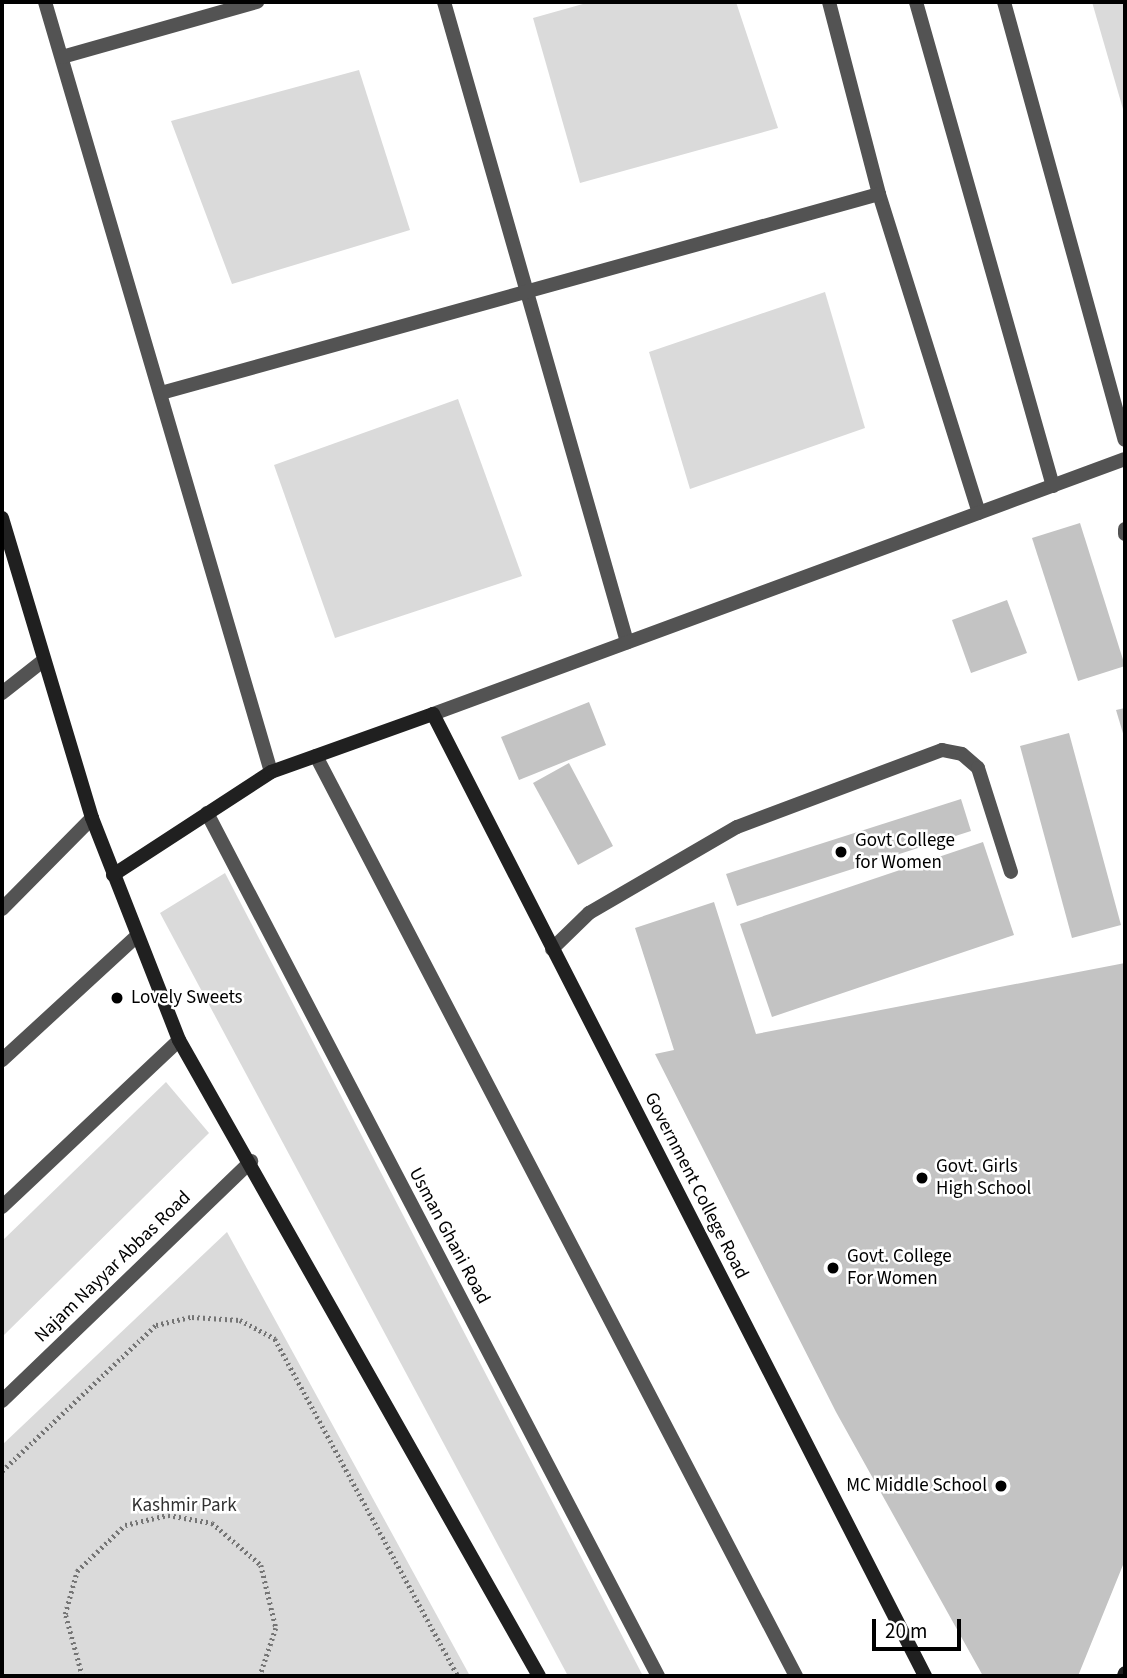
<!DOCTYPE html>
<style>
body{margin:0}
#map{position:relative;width:1127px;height:1678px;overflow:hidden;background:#fff;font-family:"Source Sans 3",sans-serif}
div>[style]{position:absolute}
.green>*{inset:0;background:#dadada}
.building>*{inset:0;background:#c3c3c3}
.path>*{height:4.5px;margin-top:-2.25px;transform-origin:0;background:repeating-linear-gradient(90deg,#757575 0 2px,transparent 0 5.5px)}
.lane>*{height:14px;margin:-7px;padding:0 7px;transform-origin:7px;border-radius:7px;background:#535353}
.street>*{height:14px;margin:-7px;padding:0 7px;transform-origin:7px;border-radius:7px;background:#535353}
.secondary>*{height:14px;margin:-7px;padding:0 7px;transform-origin:7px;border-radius:7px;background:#202020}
.dots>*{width:19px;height:19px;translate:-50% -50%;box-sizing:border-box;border:4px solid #fff;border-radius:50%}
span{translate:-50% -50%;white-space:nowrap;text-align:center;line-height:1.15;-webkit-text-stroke:5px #fff;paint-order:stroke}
.poi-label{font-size:19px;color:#000}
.left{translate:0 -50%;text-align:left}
.right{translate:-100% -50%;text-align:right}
.street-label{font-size:19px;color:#000}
.park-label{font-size:19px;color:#313131}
.frame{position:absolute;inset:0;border:4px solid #000;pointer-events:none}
.scale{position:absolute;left:872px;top:1619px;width:89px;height:32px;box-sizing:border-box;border:4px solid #000;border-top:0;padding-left:9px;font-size:21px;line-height:24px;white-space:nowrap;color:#000;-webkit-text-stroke:5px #fff;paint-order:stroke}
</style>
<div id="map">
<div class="green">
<i style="clip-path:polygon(590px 2px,736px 2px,778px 128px,580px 183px,533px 18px)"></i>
<i style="clip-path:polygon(1092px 2px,1125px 2px,1125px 116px)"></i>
<i style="clip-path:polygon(359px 70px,410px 230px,232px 284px,171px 121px)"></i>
<i style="clip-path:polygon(825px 292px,865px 428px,690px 489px,649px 352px)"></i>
<i style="clip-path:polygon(458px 399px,522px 576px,335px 638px,274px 465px)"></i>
<i style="clip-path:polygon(225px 873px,643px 1676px,568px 1676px,160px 913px)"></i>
<i style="clip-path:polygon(166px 1082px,209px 1133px,2px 1337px,2px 1241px)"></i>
<i style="clip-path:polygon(227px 1232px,470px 1676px,2px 1676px,2px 1445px)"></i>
</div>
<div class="building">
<i style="clip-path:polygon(1080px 523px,1125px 666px,1078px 681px,1032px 538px)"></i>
<i style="clip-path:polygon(1007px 600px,1027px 653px,971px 673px,952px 620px)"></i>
<i style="clip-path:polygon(589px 702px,606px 745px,519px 780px,501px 737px)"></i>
<i style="clip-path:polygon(1125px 708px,1125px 740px,1116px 710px)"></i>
<i style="clip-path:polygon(1069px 733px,1121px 925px,1072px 938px,1020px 746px)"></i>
<i style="clip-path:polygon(569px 763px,613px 846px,578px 865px,533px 783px)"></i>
<i style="clip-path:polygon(961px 799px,971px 831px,737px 906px,726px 874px)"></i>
<i style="clip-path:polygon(983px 842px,1014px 935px,772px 1017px,740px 924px)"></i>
<i style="clip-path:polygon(714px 902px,756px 1034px,1125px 963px,1125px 1560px,1078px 1676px,983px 1676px,836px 1412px,655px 1054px,674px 1050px,635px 928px)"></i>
</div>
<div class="path">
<i style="left:2px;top:1471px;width:212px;rotate:-43.5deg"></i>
<i style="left:156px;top:1325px;width:37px;rotate:-13deg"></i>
<i style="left:192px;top:1317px;width:48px;rotate:3.6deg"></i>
<i style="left:240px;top:1320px;width:40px;rotate:28deg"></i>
<i style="left:275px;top:1339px;width:383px;rotate:61.5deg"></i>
<i style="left:82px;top:1676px;width:64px;rotate:-105.3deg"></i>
<i style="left:65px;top:1614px;width:45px;rotate:-74.4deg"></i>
<i style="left:77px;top:1571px;width:66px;rotate:-43.8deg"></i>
<i style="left:125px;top:1525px;width:44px;rotate:-13.1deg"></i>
<i style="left:168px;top:1515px;width:45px;rotate:10.3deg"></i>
<i style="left:212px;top:1523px;width:65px;rotate:40.6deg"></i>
<i style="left:261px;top:1565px;width:65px;rotate:76.6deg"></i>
<i style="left:276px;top:1628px;width:51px;rotate:108.4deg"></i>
</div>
<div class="lane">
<i style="left:552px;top:949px;width:52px;rotate:-44.2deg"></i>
<i style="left:589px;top:913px;width:171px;rotate:-30.2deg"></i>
<i style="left:737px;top:827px;width:219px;rotate:-20.6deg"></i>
<i style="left:942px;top:750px;width:20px;rotate:11deg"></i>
<i style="left:962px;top:754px;width:21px;rotate:41deg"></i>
<i style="left:978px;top:768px;width:109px;rotate:72.4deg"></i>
</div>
<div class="street">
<i style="left:45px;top:2px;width:802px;rotate:73.64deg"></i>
<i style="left:444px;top:2px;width:666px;rotate:74.04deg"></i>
<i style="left:829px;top:2px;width:198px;rotate:75.4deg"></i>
<i style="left:879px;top:194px;width:334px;rotate:72.6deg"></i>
<i style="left:916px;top:2px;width:503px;rotate:74.2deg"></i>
<i style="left:1004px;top:2px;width:454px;rotate:74.6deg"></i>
<i style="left:62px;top:57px;width:203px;rotate:-15.8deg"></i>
<i style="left:161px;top:393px;width:745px;rotate:-15.49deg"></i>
<i style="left:1125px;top:529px;width:5px;rotate:90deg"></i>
<i style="left:2px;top:693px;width:53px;rotate:-38.2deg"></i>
<i style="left:433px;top:714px;width:737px;rotate:-20.23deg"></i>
<i style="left:316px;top:756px;width:1038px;rotate:62.45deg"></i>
<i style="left:207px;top:813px;width:974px;rotate:62.41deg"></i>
<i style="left:2px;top:909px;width:128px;rotate:-45.3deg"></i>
<i style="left:2px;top:1060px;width:183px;rotate:-42.6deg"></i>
<i style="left:2px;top:1207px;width:243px;rotate:-43.3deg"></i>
<i style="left:2px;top:1401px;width:346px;rotate:-43.9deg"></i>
</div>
<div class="secondary">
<i style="left:2px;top:518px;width:313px;rotate:73.3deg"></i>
<i style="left:92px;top:818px;width:238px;rotate:68.6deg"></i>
<i style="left:179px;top:1040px;width:731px;rotate:60.49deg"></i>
<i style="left:113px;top:875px;width:189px;rotate:-33.1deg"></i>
<i style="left:271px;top:772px;width:172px;rotate:-19.7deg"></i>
<i style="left:433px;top:714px;width:1081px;rotate:62.91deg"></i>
<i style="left:1124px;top:1676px;width:3px;rotate:-72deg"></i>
</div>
<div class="dots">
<i style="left:841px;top:852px;background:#000"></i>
<i style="left:117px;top:998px;background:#000"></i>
<i style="left:922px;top:1178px;background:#000"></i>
<i style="left:833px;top:1268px;background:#000"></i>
<i style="left:1001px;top:1486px;background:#000"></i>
</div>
<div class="poi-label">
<span class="left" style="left:855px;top:852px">Govt College<br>for Women</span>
<span class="left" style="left:131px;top:998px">Lovely Sweets</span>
<span class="left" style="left:936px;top:1178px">Govt. Girls<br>High School</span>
<span class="left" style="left:847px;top:1268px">Govt. College<br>For Women</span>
<span class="right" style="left:987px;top:1486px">MC Middle School</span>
</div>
<div class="street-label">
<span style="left:696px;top:1186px;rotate:63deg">Government College Road</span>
<span style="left:449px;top:1236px;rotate:62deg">Usman Ghani Road</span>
<span style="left:113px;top:1267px;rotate:-44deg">Najam Nayyar Abbas Road</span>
</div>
<div class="park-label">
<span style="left:184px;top:1506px">Kashmir Park</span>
</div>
<div class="frame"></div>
<div class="scale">20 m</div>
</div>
